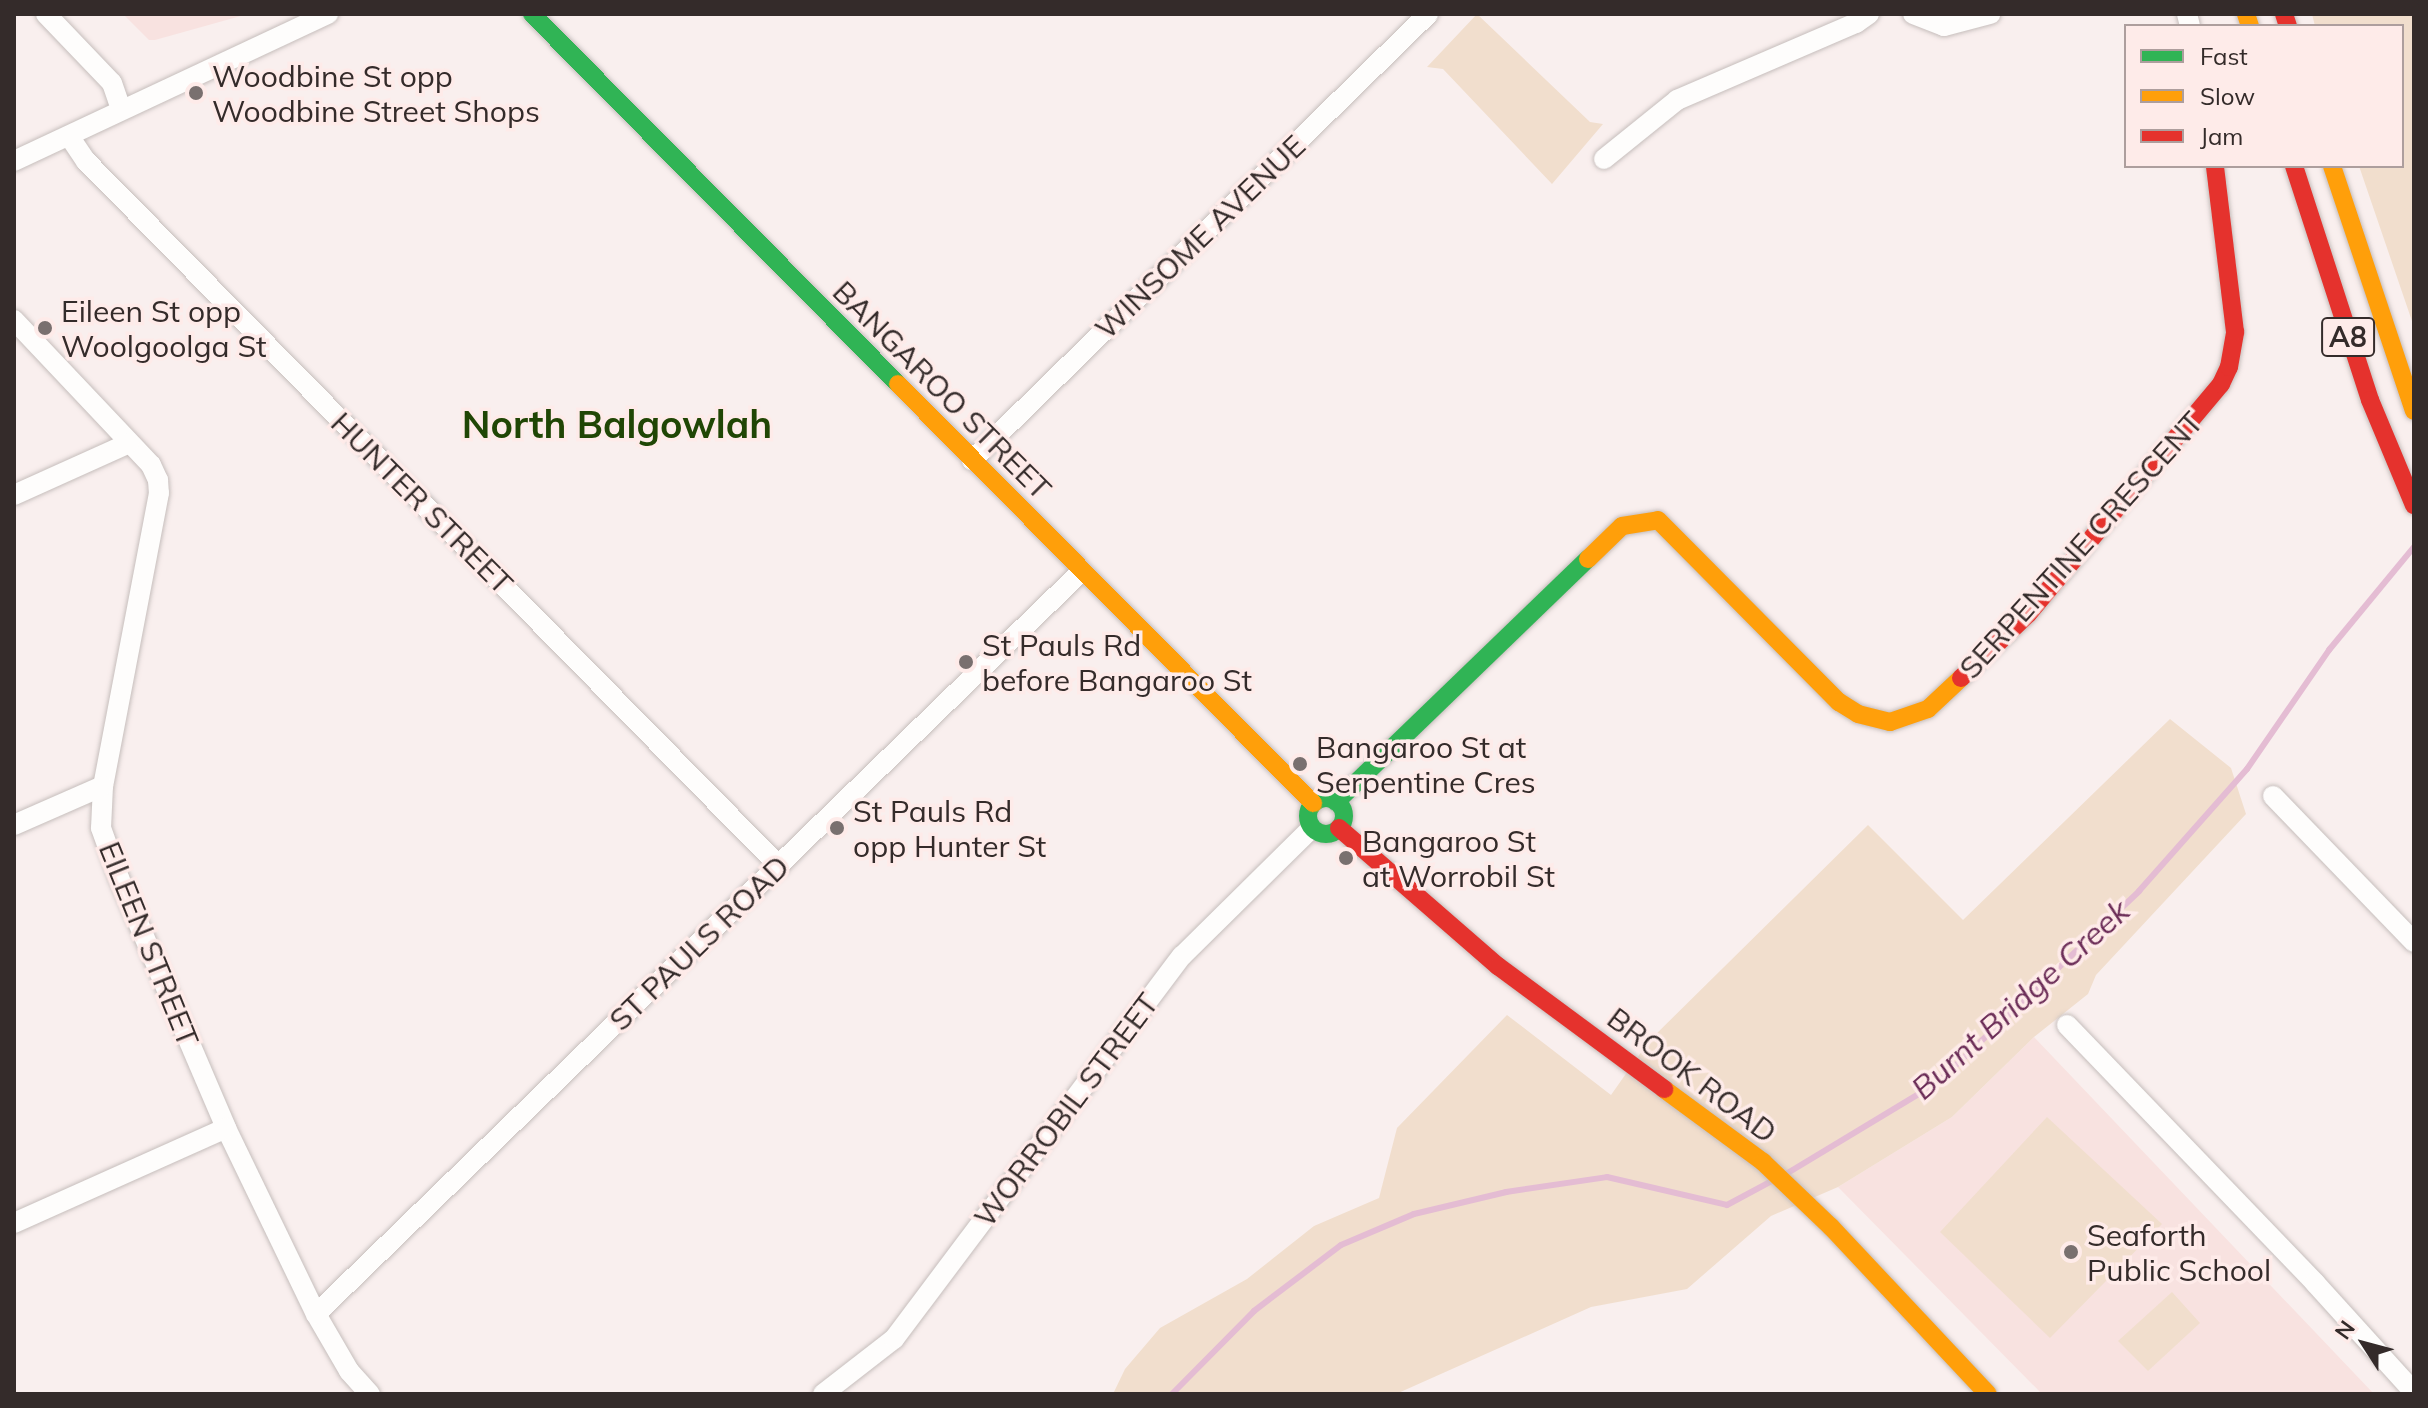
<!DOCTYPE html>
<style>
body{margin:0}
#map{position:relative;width:2428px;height:1408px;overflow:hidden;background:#f9efee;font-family:Mulish,sans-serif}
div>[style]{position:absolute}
.built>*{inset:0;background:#f8e2e0}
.green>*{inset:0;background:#f1decd}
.stream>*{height:6px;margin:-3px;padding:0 3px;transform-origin:3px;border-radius:3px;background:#e4bcd3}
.roads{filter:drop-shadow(0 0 2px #c6bebc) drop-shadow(0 0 2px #c6bebc)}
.street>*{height:20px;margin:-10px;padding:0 10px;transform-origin:10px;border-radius:10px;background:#fefdfc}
.fast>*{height:18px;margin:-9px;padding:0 9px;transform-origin:9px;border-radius:9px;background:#30b455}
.fast>.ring{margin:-9px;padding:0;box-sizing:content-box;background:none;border:18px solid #30b455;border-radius:50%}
.slow>*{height:18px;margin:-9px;padding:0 9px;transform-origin:9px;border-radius:9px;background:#ff9f0a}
.jam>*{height:18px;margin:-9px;padding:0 9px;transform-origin:9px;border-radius:9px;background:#e5322d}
.dots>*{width:22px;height:22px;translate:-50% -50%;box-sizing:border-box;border:4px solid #feebe9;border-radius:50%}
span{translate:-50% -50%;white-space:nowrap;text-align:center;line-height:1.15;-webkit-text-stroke:7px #feebe9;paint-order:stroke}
.shield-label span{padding:2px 6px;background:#feebe9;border:2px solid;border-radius:6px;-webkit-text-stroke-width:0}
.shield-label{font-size:28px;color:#342b2a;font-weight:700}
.poi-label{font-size:30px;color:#342b2a}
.left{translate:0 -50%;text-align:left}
.street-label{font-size:30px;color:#342b2a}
.water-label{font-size:32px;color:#6b2c57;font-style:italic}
.district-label{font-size:38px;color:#204605;font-weight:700}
.frame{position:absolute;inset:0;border:16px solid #342b2a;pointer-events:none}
.legend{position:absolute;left:2124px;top:24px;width:280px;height:144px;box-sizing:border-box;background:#feebe9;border:2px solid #ad9e9d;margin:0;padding:10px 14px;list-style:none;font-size:24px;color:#342b2a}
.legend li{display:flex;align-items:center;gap:16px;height:40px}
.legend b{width:40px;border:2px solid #ad9e9d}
.north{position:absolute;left:2324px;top:1304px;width:80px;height:80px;-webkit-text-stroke:6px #feebe9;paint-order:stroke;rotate:306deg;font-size:22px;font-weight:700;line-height:32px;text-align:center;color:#342b2a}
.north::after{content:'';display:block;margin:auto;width:28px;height:36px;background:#342b2a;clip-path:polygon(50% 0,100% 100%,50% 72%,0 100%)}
</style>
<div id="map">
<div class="built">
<i style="clip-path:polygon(123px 14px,248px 14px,155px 40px,149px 40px)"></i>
<i style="clip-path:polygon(2034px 1037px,2374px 1394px,2042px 1394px,1838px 1187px,1952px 1117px)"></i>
</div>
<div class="green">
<i style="clip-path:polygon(1477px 14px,1590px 122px,1603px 124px,1552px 184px,1443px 69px,1427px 67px)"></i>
<i style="clip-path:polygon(2312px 14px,2414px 14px,2414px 327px,2359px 166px,2402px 166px,2402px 26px,2315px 26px)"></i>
<i style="clip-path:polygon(2170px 719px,2231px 768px,2246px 814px,2096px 975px,2088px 994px,2034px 1037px,1952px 1117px,1838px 1187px,1771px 1216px,1687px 1289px,1591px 1307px,1396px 1394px,1113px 1394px,1125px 1369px,1160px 1328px,1247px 1279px,1314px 1226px,1379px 1198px,1397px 1128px,1507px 1015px,1611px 1095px,1649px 1041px,1868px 825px,1963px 920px)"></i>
<i style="clip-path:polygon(2047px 1117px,2162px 1224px,2050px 1338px,1940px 1232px)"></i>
<i style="clip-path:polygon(2172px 1292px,2200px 1323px,2148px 1371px,2118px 1341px)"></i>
</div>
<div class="stream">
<i style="left:1786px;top:1174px;width:176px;rotate:-31.1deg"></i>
<i style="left:1937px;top:1083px;width:279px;rotate:-43.5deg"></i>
<i style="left:2139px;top:891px;width:163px;rotate:-48.5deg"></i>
<i style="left:2247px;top:769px;width:145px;rotate:-55.4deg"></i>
<i style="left:2329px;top:650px;width:134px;rotate:-50.5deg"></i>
<i style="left:1172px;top:1394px;width:117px;rotate:-45.3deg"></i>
<i style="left:1254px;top:1311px;width:109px;rotate:-37.2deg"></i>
<i style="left:1341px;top:1245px;width:79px;rotate:-23deg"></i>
<i style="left:1414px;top:1214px;width:95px;rotate:-13.4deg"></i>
<i style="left:1506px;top:1192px;width:102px;rotate:-8.4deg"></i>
<i style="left:1607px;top:1177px;width:123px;rotate:13.1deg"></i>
<i style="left:1727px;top:1205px;width:51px;rotate:-28.1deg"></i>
</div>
<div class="roads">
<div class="street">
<i style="left:46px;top:14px;width:95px;rotate:46.3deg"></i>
<i style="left:112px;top:83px;width:28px;rotate:71deg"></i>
<i style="left:1913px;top:14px;width:33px;rotate:21deg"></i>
<i style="left:1944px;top:26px;width:48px;rotate:-14.6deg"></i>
<i style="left:2187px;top:14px;width:12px;rotate:76deg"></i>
<i style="left:69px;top:136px;width:30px;rotate:56deg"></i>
<i style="left:86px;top:161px;width:989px;rotate:45.49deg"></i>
<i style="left:1604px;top:159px;width:94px;rotate:-38.9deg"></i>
<i style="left:1677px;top:100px;width:195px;rotate:-23.3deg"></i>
<i style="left:1856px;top:23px;width:16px;rotate:-35deg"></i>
<i style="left:14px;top:161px;width:347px;rotate:-25.1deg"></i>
<i style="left:14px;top:320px;width:199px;rotate:46.6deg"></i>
<i style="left:151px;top:465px;width:17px;rotate:65deg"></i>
<i style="left:158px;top:480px;width:13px;rotate:86deg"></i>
<i style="left:159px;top:493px;width:298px;rotate:100.8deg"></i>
<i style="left:103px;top:786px;width:42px;rotate:92.7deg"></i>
<i style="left:101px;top:828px;width:53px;rotate:70.2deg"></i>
<i style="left:119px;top:878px;width:272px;rotate:66.8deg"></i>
<i style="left:226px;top:1128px;width:207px;rotate:64.2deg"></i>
<i style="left:316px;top:1314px;width:66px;rotate:59.9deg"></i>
<i style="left:349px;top:1371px;width:31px;rotate:48deg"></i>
<i style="left:972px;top:460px;width:638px;rotate:-44.36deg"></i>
<i style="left:14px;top:495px;width:126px;rotate:-24.3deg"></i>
<i style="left:2273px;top:796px;width:203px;rotate:46deg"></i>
<i style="left:14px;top:825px;width:97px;rotate:-23.7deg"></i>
<i style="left:2067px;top:1025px;width:358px;rotate:46.1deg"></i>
<i style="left:2315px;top:1283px;width:147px;rotate:47.8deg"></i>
<i style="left:14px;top:1223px;width:232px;rotate:-24.1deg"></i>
<i style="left:316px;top:1314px;width:1066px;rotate:-44.13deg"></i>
<i style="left:823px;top:1394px;width:90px;rotate:-37.8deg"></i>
<i style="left:894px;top:1339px;width:479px;rotate:-53.1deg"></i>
<i style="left:1182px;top:956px;width:182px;rotate:-44.6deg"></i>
</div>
<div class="fast">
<i style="left:532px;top:14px;width:520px;rotate:45.31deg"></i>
<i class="ring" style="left:1308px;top:798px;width:18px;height:18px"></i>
<i style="left:1336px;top:802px;width:350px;rotate:-44deg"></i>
</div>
<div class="slow">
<i style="left:2246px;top:14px;width:13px;rotate:72deg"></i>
<i style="left:2332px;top:166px;width:258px;rotate:71.5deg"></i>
<i style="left:898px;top:384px;width:590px;rotate:45.27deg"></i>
<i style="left:1588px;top:559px;width:47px;rotate:-44.1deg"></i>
<i style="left:1622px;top:526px;width:36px;rotate:-9deg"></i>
<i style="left:1658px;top:520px;width:257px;rotate:45.2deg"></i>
<i style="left:1839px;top:702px;width:22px;rotate:32deg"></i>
<i style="left:1858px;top:714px;width:33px;rotate:14deg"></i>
<i style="left:1890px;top:722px;width:40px;rotate:-18.9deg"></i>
<i style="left:1928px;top:709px;width:45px;rotate:-43.2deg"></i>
<i style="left:1664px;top:1089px;width:123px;rotate:36.4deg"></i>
<i style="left:1763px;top:1162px;width:94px;rotate:43.7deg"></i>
<i style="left:1831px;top:1227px;width:229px;rotate:46.8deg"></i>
</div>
<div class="jam">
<i style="left:2284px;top:14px;width:13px;rotate:72deg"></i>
<i style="left:2294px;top:166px;width:246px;rotate:72deg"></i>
<i style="left:2370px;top:400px;width:114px;rotate:67.3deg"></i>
<i style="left:1961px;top:678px;width:93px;rotate:-43.7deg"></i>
<i style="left:2028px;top:614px;width:300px;rotate:-50deg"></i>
<i style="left:2221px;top:384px;width:19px;rotate:-65deg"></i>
<i style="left:2229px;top:367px;width:36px;rotate:-80deg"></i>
<i style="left:2235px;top:332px;width:167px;rotate:-96.9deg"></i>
<i style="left:1339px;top:828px;width:211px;rotate:41deg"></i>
<i style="left:1498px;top:966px;width:207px;rotate:36.5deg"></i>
</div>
</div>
<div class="dots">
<i style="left:196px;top:93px;background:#79706f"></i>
<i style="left:45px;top:328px;background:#79706f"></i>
<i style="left:966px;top:662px;background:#79706f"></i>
<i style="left:1300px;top:764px;background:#79706f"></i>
<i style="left:837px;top:828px;background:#79706f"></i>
<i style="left:1346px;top:858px;background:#79706f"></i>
<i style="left:2071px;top:1252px;background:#79706f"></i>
</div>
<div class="shield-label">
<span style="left:2348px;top:337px">A8</span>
</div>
<div class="poi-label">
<span class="left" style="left:212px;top:93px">Woodbine St opp<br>Woodbine Street Shops</span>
<span class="left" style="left:61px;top:328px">Eileen St opp<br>Woolgoolga St</span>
<span class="left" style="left:982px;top:662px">St Pauls Rd<br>before Bangaroo St</span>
<span class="left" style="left:1316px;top:764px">Bangaroo St at<br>Serpentine Cres</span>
<span class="left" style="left:853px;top:828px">St Pauls Rd<br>opp Hunter St</span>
<span class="left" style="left:1362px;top:858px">Bangaroo St<br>at Worrobil St</span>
<span class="left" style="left:2087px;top:1252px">Seaforth<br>Public School</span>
</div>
<div class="street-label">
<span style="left:1200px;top:237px;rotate:-44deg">WINSOME AVENUE</span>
<span style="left:942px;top:390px;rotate:45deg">BANGAROO STREET</span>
<span style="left:422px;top:503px;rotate:45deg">HUNTER STREET</span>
<span style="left:2081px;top:545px;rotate:-48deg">SERPENTINE CRESCENT</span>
<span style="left:699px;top:943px;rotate:-44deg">ST PAULS ROAD</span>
<span style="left:149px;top:944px;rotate:68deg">EILEEN STREET</span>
<span style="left:1692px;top:1075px;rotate:37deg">BROOK ROAD</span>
<span style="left:1066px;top:1110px;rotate:-53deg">WORROBIL STREET</span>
</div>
<div class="water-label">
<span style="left:2020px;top:999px;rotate:-42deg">Burnt Bridge Creek</span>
</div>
<div class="district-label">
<span style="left:617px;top:425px">North Balgowlah</span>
</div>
<div class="frame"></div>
<ul class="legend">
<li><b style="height:10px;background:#30b455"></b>Fast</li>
<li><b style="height:10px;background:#ff9f0a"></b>Slow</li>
<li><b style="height:10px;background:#e5322d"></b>Jam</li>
</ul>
<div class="north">N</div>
</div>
